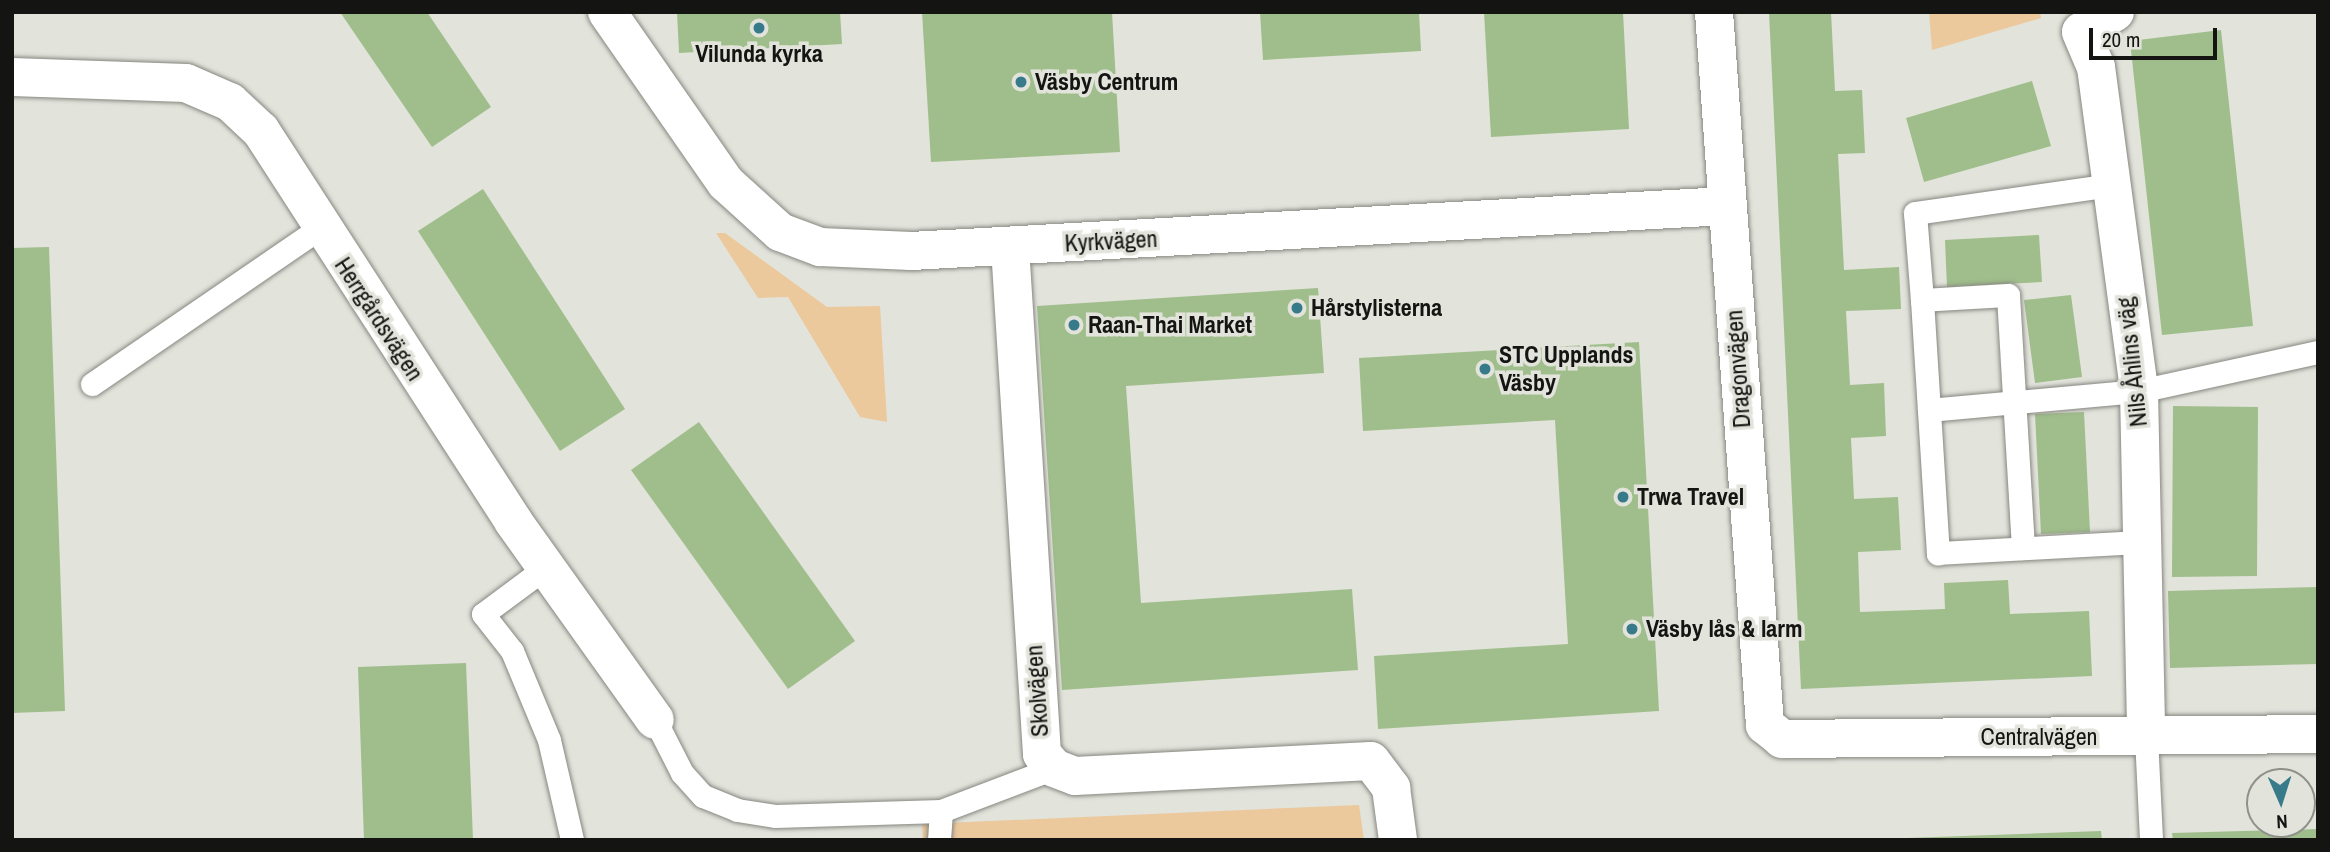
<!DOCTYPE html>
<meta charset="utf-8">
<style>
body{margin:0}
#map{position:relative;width:2330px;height:852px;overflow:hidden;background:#e2e3db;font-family:"Archivo Narrow",sans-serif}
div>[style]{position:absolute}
.green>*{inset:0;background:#ecc89d}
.building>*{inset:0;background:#9fbe8b}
.roads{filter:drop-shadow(0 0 2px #878781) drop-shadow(0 0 2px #878781)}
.lane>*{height:23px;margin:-11.5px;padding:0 11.5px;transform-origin:11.5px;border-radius:11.5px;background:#fff}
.street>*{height:38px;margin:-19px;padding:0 19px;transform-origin:19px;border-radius:19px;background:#fff}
.dots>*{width:19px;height:19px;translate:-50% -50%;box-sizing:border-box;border:4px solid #e2e3db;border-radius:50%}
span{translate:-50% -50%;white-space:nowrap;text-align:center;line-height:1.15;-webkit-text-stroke:7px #e2e3db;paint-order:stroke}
.poi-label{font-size:24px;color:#141512;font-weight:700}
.left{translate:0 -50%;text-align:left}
.street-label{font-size:24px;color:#141512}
.frame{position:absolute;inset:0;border:14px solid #141512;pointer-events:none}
.north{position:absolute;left:2246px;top:768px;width:70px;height:70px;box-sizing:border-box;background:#e2e3db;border:2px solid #90918b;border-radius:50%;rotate:177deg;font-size:19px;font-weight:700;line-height:28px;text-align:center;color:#141512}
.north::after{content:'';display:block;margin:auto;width:24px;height:32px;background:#377a8a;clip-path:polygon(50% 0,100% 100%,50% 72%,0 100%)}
.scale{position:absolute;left:2089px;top:28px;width:128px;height:32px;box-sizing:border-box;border:4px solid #141512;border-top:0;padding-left:9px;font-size:21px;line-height:24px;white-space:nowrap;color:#141512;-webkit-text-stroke:5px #e2e3db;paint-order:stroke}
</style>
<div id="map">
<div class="green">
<i style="clip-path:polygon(1929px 12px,2040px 12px,2041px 18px,1932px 50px)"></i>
<i style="clip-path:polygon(716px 233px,725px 233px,827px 307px,880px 306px,887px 422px,860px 417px,788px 297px,758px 298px)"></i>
<i style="clip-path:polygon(1359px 805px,1364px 840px,923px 840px,922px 824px)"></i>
</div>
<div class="building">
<i style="clip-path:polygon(340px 12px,427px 12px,491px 107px,432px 147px)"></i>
<i style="clip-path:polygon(677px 12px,840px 12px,842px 44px,679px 53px)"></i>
<i style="clip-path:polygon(922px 12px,1112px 12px,1120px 152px,931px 162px)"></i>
<i style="clip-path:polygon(1260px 12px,1419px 12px,1421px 51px,1263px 60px)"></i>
<i style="clip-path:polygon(1484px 12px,1623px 12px,1629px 129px,1491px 137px)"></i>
<i style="clip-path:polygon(1769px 12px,1831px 12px,1835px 91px,1862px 90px,1865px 153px,1838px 154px,1844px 270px,1899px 267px,1901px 309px,1846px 311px,1850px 385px,1884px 383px,1886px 436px,1851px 438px,1854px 499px,1898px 497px,1901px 550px,1858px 552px,1860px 612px,1945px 609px,1944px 583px,2008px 580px,2010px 614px,2089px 611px,2092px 676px,1801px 689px)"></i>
<i style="clip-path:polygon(2221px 30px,2253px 326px,2162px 335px,2130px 41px)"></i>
<i style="clip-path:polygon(2032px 81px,2051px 146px,1924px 182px,1906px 118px)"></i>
<i style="clip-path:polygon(483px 189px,625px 409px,560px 451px,418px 231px)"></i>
<i style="clip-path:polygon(2039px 235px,2042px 282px,1947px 287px,1945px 240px)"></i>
<i style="clip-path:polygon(49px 247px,65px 711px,12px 713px,12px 248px)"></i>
<i style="clip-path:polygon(1318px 288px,1324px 373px,1126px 386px,1141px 603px,1352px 589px,1358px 670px,1062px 690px,1037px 306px)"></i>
<i style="clip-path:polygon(2071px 295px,2082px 377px,2035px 383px,2024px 300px)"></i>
<i style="clip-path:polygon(1639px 342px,1659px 711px,1378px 729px,1374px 656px,1568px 644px,1555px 420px,1363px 431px,1359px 358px)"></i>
<i style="clip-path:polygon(2173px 406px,2258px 407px,2257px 576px,2172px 577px)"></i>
<i style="clip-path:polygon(2084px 412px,2090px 532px,2041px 534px,2035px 414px)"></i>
<i style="clip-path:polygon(699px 422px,855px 641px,788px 689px,631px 470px)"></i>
<i style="clip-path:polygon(2318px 587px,2318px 664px,2170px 668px,2168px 591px)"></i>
<i style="clip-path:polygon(466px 663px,473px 840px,364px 840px,358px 667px)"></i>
<i style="clip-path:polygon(2318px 829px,2318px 840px,2173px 840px,2172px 833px)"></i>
<i style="clip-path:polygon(2101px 831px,2102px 840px,1907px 840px,1907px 838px)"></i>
</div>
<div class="roads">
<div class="lane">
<i style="left:1922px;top:300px;width:87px;rotate:-94.6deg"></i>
<i style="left:1915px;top:213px;width:198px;rotate:-8.1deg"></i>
<i style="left:92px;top:384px;width:276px;rotate:-34.4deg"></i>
<i style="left:1929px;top:410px;width:211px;rotate:-5.2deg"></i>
<i style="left:2139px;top:391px;width:183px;rotate:-12.3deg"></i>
<i style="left:2023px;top:548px;width:253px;rotate:-93.4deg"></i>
<i style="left:2008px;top:295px;width:86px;rotate:176.7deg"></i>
<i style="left:1922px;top:300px;width:254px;rotate:86.4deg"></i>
<i style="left:1938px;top:553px;width:204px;rotate:-3.1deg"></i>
<i style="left:549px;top:565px;width:82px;rotate:143.4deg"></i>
<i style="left:483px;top:614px;width:47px;rotate:51.9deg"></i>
<i style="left:512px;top:651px;width:96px;rotate:67.4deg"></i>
<i style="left:549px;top:740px;width:103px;rotate:77deg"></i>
<i style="left:655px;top:720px;width:59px;rotate:63deg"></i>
<i style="left:682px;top:773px;width:31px;rotate:48deg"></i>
<i style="left:703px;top:796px;width:37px;rotate:22deg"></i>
<i style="left:737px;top:810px;width:38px;rotate:9deg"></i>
<i style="left:775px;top:816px;width:166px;rotate:-1.7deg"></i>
<i style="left:941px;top:811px;width:121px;rotate:-20.8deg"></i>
<i style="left:2146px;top:737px;width:103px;rotate:87.2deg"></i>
<i style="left:939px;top:840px;width:29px;rotate:-86deg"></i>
</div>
<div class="street">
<i style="left:607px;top:12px;width:208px;rotate:55.2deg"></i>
<i style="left:726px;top:183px;width:73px;rotate:42.2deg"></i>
<i style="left:780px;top:232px;width:43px;rotate:20.6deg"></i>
<i style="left:820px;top:247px;width:91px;rotate:2.5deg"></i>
<i style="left:911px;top:251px;width:815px;rotate:-3.16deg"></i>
<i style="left:1714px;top:12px;width:715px;rotate:85.91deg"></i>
<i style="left:1765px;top:725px;width:22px;rotate:39deg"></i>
<i style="left:1782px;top:739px;width:536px;rotate:-0.53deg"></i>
<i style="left:2115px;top:12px;width:39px;rotate:150deg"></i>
<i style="left:2081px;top:32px;width:38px;rotate:67deg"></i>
<i style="left:2096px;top:67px;width:327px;rotate:82.4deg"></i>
<i style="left:2139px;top:391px;width:346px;rotate:88.8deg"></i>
<i style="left:12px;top:77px;width:174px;rotate:2deg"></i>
<i style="left:186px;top:83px;width:48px;rotate:23.4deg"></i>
<i style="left:230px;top:102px;width:42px;rotate:43.1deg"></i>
<i style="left:261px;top:131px;width:464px;rotate:57.1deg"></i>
<i style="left:513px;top:521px;width:244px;rotate:54.5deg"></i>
<i style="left:1010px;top:247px;width:508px;rotate:86.39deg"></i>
<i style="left:1042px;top:754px;width:18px;rotate:49deg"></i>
<i style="left:1054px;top:768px;width:22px;rotate:21deg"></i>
<i style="left:1075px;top:776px;width:296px;rotate:-2.9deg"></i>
<i style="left:1371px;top:761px;width:34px;rotate:53deg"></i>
<i style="left:1391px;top:788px;width:52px;rotate:82.3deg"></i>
</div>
</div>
<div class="dots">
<i style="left:759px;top:28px;background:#377a8a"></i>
<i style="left:1021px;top:82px;background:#377a8a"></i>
<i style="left:1297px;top:308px;background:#377a8a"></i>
<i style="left:1074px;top:325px;background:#377a8a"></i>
<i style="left:1485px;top:369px;background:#377a8a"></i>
<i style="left:1623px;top:497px;background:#377a8a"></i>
<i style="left:1632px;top:629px;background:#377a8a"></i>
</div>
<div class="poi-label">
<span style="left:759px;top:54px">Vilunda kyrka</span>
<span class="left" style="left:1035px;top:82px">Väsby Centrum</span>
<span class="left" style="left:1311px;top:308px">Hårstylisterna</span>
<span class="left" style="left:1088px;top:325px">Raan-Thai Market</span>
<span class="left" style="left:1499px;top:369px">STC Upplands<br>Väsby</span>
<span class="left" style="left:1637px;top:497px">Trwa Travel</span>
<span class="left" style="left:1646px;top:629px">Väsby lås &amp; larm</span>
</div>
<div class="street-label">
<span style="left:1111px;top:241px;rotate:-3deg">Kyrkvägen</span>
<span style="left:379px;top:319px;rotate:57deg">Herrgårdsvägen</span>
<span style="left:2132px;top:362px;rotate:-96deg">Nils Åhlins väg</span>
<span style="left:1738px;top:369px;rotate:-94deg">Dragonvägen</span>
<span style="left:1037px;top:691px;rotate:-94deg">Skolvägen</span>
<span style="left:2039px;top:737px">Centralvägen</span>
</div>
<div class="frame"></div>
<div class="north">N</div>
<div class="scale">20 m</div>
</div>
